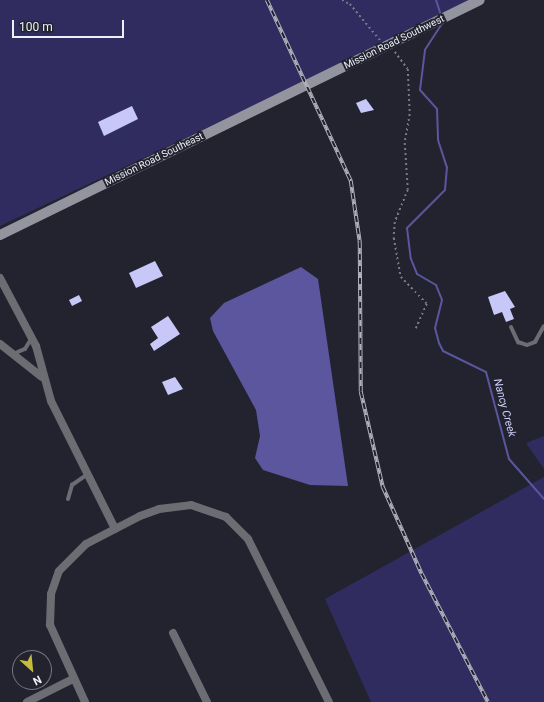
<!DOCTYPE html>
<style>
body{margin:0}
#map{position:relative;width:544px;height:702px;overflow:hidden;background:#232330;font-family:Roboto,sans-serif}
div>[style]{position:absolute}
.green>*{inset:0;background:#312c60}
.water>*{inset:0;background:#5b569e}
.stream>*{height:2px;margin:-1px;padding:0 1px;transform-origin:1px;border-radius:1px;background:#5b569e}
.building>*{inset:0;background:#c7c7f8}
.path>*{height:1.5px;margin-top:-0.75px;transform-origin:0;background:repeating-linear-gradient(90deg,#7a7a85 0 2px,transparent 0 5px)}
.lane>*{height:4px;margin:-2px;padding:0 2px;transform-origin:2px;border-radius:2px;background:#6c6c73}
.street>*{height:8px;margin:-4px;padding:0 4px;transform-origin:4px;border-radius:4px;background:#6c6c73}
.secondary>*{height:10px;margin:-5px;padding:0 5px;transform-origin:5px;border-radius:5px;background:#94949f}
.rail>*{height:3.5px;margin-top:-1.75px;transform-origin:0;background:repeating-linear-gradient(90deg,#232330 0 6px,#b0b0bb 0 12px);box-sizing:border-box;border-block:1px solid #b0b0bb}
span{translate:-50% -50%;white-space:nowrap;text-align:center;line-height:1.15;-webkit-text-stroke:4px #232330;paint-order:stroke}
.street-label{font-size:10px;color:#efeff8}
.water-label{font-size:11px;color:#cfd0f9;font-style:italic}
.north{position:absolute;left:12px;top:650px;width:40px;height:40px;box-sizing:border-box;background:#232330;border:1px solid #757580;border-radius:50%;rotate:153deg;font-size:11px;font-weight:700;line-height:16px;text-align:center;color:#efeff8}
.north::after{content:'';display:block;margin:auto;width:14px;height:18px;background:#c6bc3c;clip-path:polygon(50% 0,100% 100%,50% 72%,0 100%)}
.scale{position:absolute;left:12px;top:20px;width:112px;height:18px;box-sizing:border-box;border:2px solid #efeff8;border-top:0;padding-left:5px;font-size:12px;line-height:14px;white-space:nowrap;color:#efeff8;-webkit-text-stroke:3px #232330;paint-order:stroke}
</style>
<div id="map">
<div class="green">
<i style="clip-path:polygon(0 0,477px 0,0 226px)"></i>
<i style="clip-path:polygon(544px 436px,544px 469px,526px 443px)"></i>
<i style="clip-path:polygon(544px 477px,544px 702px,371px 702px,325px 599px)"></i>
</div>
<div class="water">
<i style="clip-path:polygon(301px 267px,318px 279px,348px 486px,310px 485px,263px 470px,255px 458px,260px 436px,256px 410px,213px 331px,210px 318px,224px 303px)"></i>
</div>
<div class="stream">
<i style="left:436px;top:0;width:16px;rotate:72deg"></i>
<i style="left:443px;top:22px;width:33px;rotate:123deg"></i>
<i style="left:425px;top:50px;width:40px;rotate:97.1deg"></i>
<i style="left:420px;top:90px;width:25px;rotate:48deg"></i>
<i style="left:437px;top:109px;width:31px;rotate:88deg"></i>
<i style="left:438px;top:140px;width:28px;rotate:72deg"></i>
<i style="left:447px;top:167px;width:23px;rotate:95deg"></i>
<i style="left:445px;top:190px;width:54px;rotate:135deg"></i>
<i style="left:407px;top:228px;width:31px;rotate:83deg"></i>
<i style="left:411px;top:259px;width:16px;rotate:68deg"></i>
<i style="left:417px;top:274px;width:22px;rotate:30deg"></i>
<i style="left:436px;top:285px;width:16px;rotate:68deg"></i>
<i style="left:442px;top:300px;width:29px;rotate:104deg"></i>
<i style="left:435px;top:328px;width:16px;rotate:75deg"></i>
<i style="left:439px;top:343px;width:9px;rotate:63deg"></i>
<i style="left:443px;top:351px;width:48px;rotate:26deg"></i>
<i style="left:486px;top:372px;width:90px;rotate:75.2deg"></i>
<i style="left:509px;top:459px;width:53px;rotate:48.8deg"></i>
</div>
<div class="building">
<i style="clip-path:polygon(366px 99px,374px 110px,361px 113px,356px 103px)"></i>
<i style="clip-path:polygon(132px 106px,138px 119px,104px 136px,98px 122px)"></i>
<i style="clip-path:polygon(155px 261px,163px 276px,136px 288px,129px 273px)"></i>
<i style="clip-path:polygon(505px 291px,515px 307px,510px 309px,514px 319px,506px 322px,502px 312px,494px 315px,488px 297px)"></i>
<i style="clip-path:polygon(79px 295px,82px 301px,72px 306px,69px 300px)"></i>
<i style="clip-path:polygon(168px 316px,180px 334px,154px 351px,150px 344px,158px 338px,151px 327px)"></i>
<i style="clip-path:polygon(175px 377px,183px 389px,168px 395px,162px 382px)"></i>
</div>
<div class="path">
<i style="left:342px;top:0;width:9px;rotate:27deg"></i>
<i style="left:350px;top:4px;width:47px;rotate:50.2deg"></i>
<i style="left:395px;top:52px;width:21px;rotate:53deg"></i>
<i style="left:408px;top:69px;width:45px;rotate:87.5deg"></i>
<i style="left:410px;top:114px;width:29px;rotate:100deg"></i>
<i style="left:405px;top:143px;width:47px;rotate:86.3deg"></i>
<i style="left:408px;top:190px;width:35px;rotate:112deg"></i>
<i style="left:395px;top:222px;width:16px;rotate:94deg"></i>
<i style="left:394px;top:238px;width:40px;rotate:80deg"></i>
<i style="left:401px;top:277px;width:37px;rotate:46deg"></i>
<i style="left:427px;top:304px;width:27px;rotate:114deg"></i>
</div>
<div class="lane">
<i style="left:511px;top:327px;width:17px;rotate:65deg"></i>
<i style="left:518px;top:342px;width:9px;rotate:18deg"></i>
<i style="left:527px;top:345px;width:9px;rotate:-21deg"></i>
<i style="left:535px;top:342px;width:18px;rotate:-61deg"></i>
<i style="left:13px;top:354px;width:13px;rotate:-23deg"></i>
<i style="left:25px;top:349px;width:12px;rotate:-59deg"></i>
<i style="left:68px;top:499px;width:15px;rotate:-74deg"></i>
<i style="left:72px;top:485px;width:19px;rotate:-35deg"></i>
</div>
<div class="street">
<i style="left:0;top:278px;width:77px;rotate:62.1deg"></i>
<i style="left:36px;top:346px;width:57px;rotate:74.7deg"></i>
<i style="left:51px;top:401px;width:143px;rotate:63.4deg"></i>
<i style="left:0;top:344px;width:53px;rotate:38.2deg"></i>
<i style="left:173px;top:633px;width:77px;rotate:63.8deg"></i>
<i style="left:27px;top:702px;width:51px;rotate:-26.6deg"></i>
<i style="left:85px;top:702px;width:85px;rotate:-114.4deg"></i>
<i style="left:50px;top:625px;width:31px;rotate:-88deg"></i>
<i style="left:51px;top:594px;width:24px;rotate:-71deg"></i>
<i style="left:59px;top:571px;width:38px;rotate:-45deg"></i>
<i style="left:86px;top:544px;width:61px;rotate:-27.4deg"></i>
<i style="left:140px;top:516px;width:20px;rotate:-20deg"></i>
<i style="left:159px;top:509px;width:32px;rotate:-7deg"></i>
<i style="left:191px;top:505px;width:37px;rotate:19deg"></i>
<i style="left:226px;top:517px;width:31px;rotate:45deg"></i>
<i style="left:248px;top:539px;width:182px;rotate:63.6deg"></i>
</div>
<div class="secondary">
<i style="left:0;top:235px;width:534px;rotate:-26.09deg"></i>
</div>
<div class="rail">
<i style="left:267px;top:0;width:200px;rotate:65.1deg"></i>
<i style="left:351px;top:181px;width:62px;rotate:81.6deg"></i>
<i style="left:360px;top:242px;width:150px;rotate:89.6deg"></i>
<i style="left:361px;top:392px;width:98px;rotate:77deg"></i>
<i style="left:383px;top:487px;width:95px;rotate:65.9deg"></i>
<i style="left:422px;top:574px;width:144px;rotate:62.7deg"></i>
</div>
<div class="street-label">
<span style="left:394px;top:42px;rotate:-26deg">Mission Road Southwest</span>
<span style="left:154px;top:159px;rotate:-26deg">Mission Road Southeast</span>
</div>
<div class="water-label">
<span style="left:504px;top:408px;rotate:75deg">Nancy Creek</span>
</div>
<div class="north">N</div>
<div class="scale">100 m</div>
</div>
